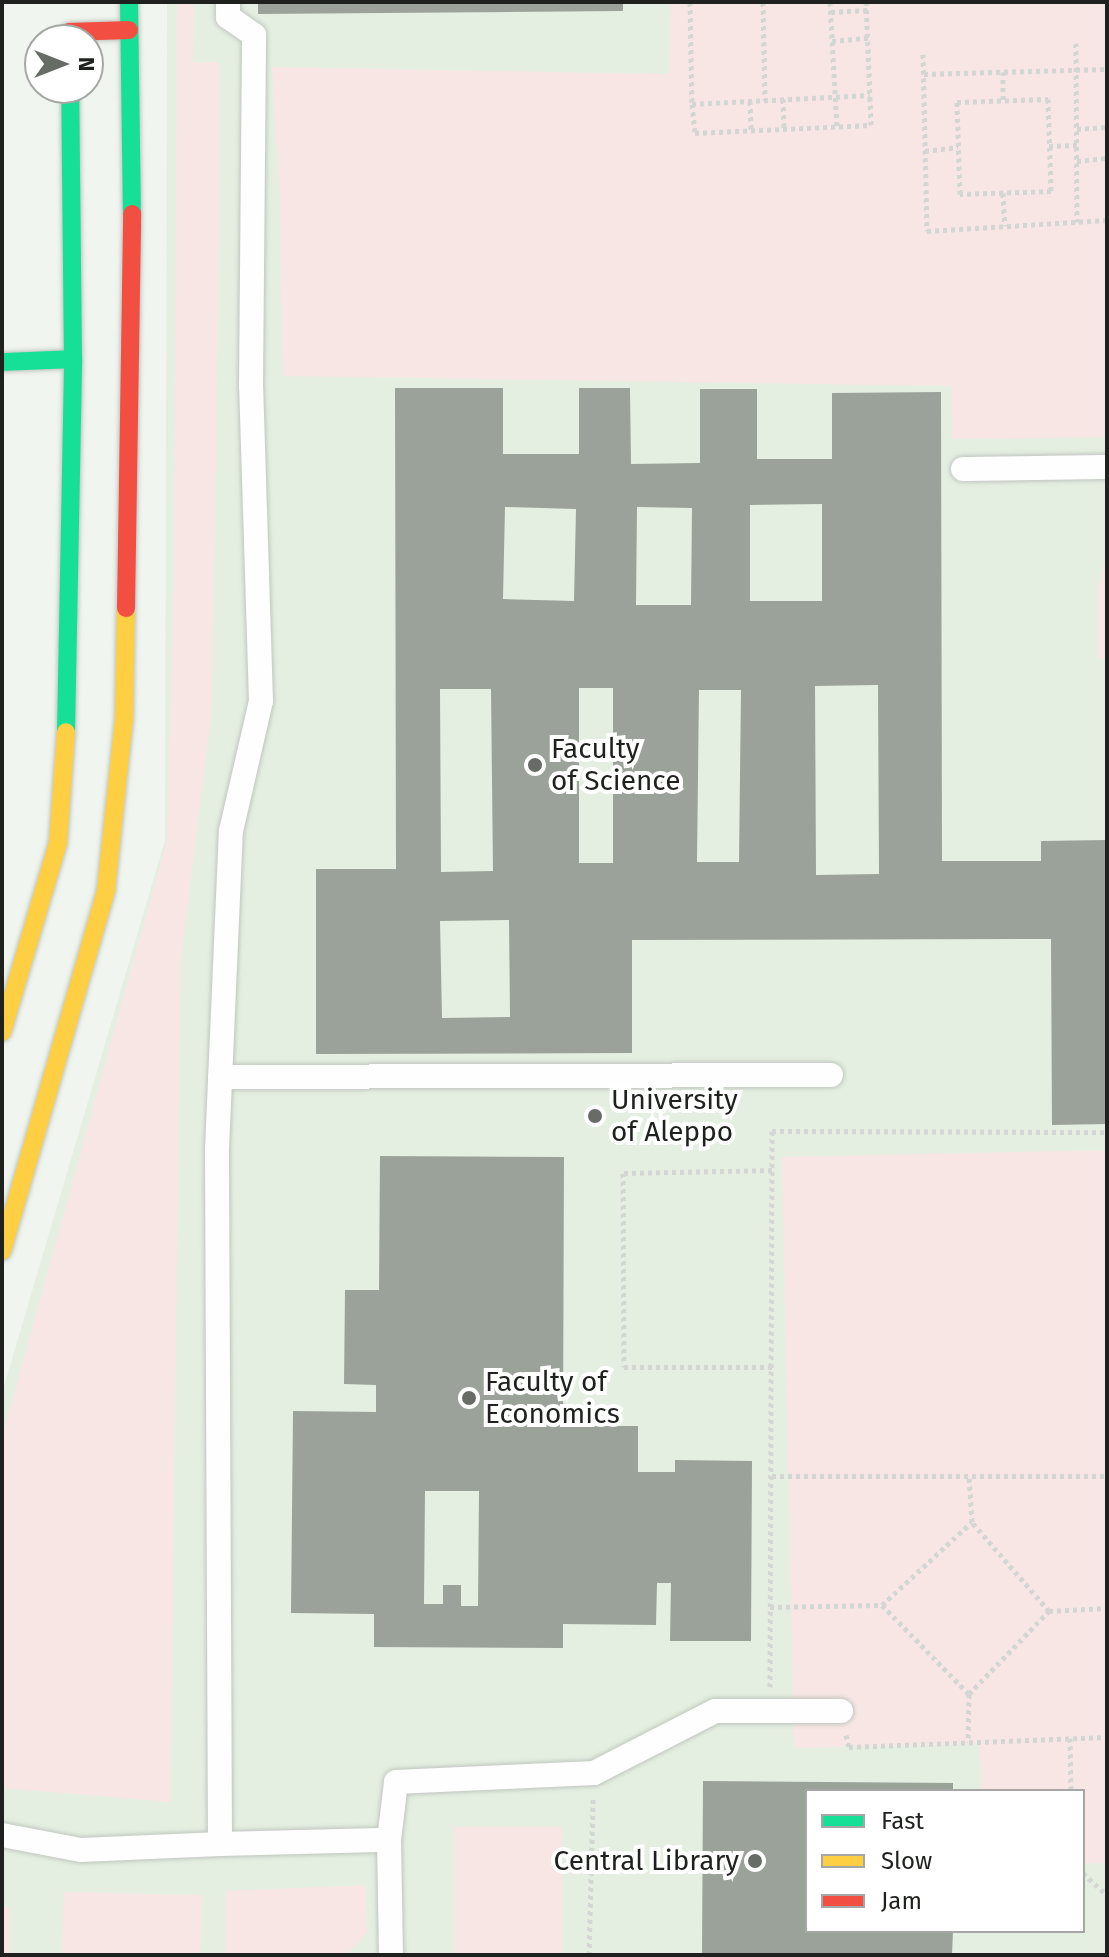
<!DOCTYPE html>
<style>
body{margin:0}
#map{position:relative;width:1109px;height:1957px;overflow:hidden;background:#f0f6ef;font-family:"Fira Sans",sans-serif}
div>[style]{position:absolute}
.built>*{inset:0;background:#e4efe1}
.green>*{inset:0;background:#f8e6e5}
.building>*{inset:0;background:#9ba299}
.path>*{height:5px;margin-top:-2.5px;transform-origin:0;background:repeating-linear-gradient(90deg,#d4d6d3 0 4px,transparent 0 8px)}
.roads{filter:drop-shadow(0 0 2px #c1c6c0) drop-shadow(0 0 2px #c1c6c0)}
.street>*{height:24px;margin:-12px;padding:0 12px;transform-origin:12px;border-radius:12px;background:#fdfefd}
.fast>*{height:18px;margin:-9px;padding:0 9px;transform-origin:9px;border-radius:9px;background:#16e098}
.slow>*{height:18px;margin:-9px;padding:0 9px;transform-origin:9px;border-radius:9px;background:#ffcf43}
.jam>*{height:18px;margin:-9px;padding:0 9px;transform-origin:9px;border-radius:9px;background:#f24e42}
.dots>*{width:22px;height:22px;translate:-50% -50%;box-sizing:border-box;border:4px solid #fff;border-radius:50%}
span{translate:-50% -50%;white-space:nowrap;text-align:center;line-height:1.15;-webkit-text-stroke:8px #fff;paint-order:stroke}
.poi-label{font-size:28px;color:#1e211d}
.left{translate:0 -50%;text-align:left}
.right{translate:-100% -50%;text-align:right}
.frame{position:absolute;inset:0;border:4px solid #1e211d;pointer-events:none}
.legend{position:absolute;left:805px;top:1789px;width:280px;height:144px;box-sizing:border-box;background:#fff;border:2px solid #a5a6a5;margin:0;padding:10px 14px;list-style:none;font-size:24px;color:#1e211d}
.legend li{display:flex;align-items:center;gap:16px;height:40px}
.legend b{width:40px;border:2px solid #a5a6a5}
.north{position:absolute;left:24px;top:24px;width:80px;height:80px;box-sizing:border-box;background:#fff;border:2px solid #a5a6a5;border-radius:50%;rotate:90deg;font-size:22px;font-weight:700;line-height:32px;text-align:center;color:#1e211d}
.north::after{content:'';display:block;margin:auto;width:28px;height:36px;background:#686c66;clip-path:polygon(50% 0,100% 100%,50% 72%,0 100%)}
</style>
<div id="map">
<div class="built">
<i style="clip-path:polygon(evenodd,167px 2px,1107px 2px,1107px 1955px,2px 1955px,2px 1393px,165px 840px,167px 2px,807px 1791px,1083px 1791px,1083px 1931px,807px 1931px,807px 1791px)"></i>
</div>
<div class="green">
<i style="clip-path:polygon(177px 2px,194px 2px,193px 62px,219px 62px,219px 239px,212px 709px,181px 959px,170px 1802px,2px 1788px,2px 1438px,167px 840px,174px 582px)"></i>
<i style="clip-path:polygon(671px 2px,1107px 2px,1107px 437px,952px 439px,951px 386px,283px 376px,280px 201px,272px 67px,669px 74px)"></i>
<i style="clip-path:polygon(1107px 548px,1107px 659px,1098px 659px,1098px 590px)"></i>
<i style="clip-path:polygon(1107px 1150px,1107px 1863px,1083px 1864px,1083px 1791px,981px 1791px,980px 1744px,794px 1748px,782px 1157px)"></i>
<i style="clip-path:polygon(454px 1827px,562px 1827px,562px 1955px,454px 1955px)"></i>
<i style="clip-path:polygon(366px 1885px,367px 1933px,347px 1955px,226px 1955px,226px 1891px)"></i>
<i style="clip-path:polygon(64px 1892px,202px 1895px,201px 1955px,62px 1955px)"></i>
<i style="clip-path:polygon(2px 1907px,10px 1907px,10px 1955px,2px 1955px)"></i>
</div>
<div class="building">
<i style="clip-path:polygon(258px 2px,623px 2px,623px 11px,258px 14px)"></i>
<i style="clip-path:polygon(evenodd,395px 388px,503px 388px,503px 454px,579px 454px,579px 388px,630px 388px,631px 464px,700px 463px,700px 389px,757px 389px,757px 459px,832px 459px,832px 393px,941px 392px,942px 861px,1041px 861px,1041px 841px,1107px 840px,1107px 1124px,1052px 1125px,1051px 939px,632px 940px,632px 1053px,316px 1054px,316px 869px,396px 869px,395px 388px,822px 504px,822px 601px,750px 601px,750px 505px,822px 504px,395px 388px,505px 507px,576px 509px,574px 601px,503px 599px,505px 507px,395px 388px,637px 507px,692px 508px,691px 605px,636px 605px,637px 507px,395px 388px,878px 685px,879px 874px,816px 875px,815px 686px,878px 685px,395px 388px,579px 688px,613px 688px,613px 863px,579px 863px,579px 688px,395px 388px,440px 689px,491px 689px,493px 871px,441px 872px,440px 689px,395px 388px,699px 690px,741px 690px,739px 862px,697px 862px,699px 690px,395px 388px,509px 920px,510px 1017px,442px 1018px,440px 921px,509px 920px)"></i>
<i style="clip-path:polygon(evenodd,380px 1156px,564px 1157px,563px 1426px,638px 1426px,638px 1472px,675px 1472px,675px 1460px,752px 1461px,751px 1641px,670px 1641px,671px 1583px,657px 1583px,656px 1625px,563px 1624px,563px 1648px,374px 1647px,374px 1614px,291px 1613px,293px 1411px,376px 1412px,376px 1385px,344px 1384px,345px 1290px,379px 1290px,380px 1156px,425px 1491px,479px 1491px,478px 1606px,461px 1606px,461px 1585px,443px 1585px,443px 1604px,424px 1604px,425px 1491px)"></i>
<i style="clip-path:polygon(703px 1781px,953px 1783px,953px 1791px,807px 1791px,807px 1931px,953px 1931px,952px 1955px,702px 1955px)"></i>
</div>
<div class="path">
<i style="left:690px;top:2px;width:102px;rotate:88.9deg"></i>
<i style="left:692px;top:104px;width:178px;rotate:-2.9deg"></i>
<i style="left:763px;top:2px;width:98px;rotate:88.8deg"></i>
<i style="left:830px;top:2px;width:124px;rotate:86.8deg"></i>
<i style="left:831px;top:12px;width:36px;rotate:-3deg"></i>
<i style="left:832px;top:41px;width:36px;rotate:-5deg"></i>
<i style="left:1076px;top:43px;width:179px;rotate:89.7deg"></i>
<i style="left:923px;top:54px;width:177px;rotate:88.7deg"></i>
<i style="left:927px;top:231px;width:180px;rotate:-3.5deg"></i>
<i style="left:1003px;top:72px;width:29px;rotate:90deg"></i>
<i style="left:924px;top:74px;width:183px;rotate:-1.6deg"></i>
<i style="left:783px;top:99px;width:30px;rotate:88deg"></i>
<i style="left:1048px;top:99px;width:92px;rotate:88.1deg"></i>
<i style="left:1051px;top:191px;width:91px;rotate:178.1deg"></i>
<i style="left:960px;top:194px;width:92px;rotate:-91.9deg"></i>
<i style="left:957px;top:102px;width:91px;rotate:-1.9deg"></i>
<i style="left:750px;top:101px;width:30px;rotate:88deg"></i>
<i style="left:692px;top:104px;width:29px;rotate:84deg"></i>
<i style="left:695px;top:133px;width:176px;rotate:-2.6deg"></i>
<i style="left:871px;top:125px;width:123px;rotate:-92.3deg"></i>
<i style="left:1077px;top:129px;width:30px;rotate:-4deg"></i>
<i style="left:1049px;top:146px;width:28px;rotate:-2deg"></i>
<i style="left:925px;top:151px;width:33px;rotate:-7deg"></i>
<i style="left:1077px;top:161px;width:30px;rotate:-6deg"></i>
<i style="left:1003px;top:193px;width:33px;rotate:87deg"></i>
<i style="left:772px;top:1170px;width:149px;rotate:178.8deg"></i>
<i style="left:623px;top:1173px;width:194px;rotate:89.7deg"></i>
<i style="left:624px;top:1367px;width:148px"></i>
<i style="left:772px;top:1476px;width:335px"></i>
<i style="left:882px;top:1605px;width:124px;rotate:45.7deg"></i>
<i style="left:969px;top:1694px;width:48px;rotate:91.2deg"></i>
<i style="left:770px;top:1607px;width:112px;rotate:-1deg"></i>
<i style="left:882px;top:1605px;width:122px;rotate:-42.7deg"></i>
<i style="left:972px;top:1522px;width:47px;rotate:-93.7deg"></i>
<i style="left:1049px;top:1611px;width:58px;rotate:-3deg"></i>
<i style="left:770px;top:1687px;width:556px;rotate:-89.79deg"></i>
<i style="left:772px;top:1131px;width:335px;rotate:0.2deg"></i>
<i style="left:969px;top:1694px;width:115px;rotate:-46.1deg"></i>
<i style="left:1049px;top:1611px;width:118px;rotate:-130.9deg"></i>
<i style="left:846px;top:1735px;width:12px;rotate:76deg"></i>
<i style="left:849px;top:1747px;width:258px;rotate:-2.2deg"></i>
<i style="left:1070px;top:1738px;width:53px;rotate:88.9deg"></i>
<i style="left:1083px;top:1873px;width:33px;rotate:43deg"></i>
<i style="left:589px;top:1955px;width:157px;rotate:-88.5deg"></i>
</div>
<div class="roads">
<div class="street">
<i style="left:963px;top:469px;width:144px;rotate:-0.8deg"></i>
<i style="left:220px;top:1077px;width:611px;rotate:-0.19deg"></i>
<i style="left:2px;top:1835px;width:80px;rotate:10.8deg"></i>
<i style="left:81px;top:1850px;width:139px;rotate:-2.5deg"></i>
<i style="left:220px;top:1844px;width:695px;rotate:-90.25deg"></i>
<i style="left:217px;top:1149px;width:318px;rotate:-87.5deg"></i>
<i style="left:231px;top:831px;width:133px;rotate:-77deg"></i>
<i style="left:261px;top:701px;width:315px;rotate:-91.8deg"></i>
<i style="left:251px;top:386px;width:351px;rotate:-89.5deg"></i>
<i style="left:254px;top:35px;width:32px;rotate:-145deg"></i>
<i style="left:228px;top:17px;width:15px;rotate:-90deg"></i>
<i style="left:389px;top:1840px;width:58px;rotate:-83.1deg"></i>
<i style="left:396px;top:1782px;width:198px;rotate:-2.6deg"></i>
<i style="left:594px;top:1773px;width:136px;rotate:-27.1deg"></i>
<i style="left:715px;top:1711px;width:126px"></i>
<i style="left:220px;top:1844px;width:169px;rotate:-1.4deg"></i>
<i style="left:389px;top:1840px;width:115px;rotate:89deg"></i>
</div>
<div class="fast">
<i style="left:129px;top:2px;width:212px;rotate:89.2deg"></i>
<i style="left:2px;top:362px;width:71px;rotate:-2.4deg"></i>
<i style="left:66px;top:732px;width:373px;rotate:-88.9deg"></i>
<i style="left:73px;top:359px;width:271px;rotate:-90.6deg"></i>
</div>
<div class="slow">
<i style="left:2px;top:1032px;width:197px;rotate:-73.5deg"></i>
<i style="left:58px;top:843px;width:111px;rotate:-85.9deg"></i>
<i style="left:2px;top:1251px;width:376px;rotate:-73.9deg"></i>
<i style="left:106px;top:890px;width:173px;rotate:-84deg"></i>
<i style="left:124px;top:718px;width:110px;rotate:-89deg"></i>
</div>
<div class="jam">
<i style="left:69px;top:32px;width:60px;rotate:-1.9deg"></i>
<i style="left:126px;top:608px;width:394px;rotate:-89.1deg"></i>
</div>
</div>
<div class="dots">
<i style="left:535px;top:765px;background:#686c66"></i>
<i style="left:595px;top:1116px;background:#686c66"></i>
<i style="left:469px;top:1398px;background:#686c66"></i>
<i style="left:755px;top:1861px;background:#686c66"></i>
</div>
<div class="poi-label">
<span class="left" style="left:551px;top:765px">Faculty<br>of Science</span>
<span class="left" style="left:611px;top:1116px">University<br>of Aleppo</span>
<span class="left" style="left:485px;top:1398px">Faculty of<br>Economics</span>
<span class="right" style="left:739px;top:1861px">Central Library</span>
</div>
<div class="frame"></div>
<ul class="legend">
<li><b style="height:10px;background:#16e098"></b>Fast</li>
<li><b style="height:10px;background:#ffcf43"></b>Slow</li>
<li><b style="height:10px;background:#f24e42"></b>Jam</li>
</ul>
<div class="north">N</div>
</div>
